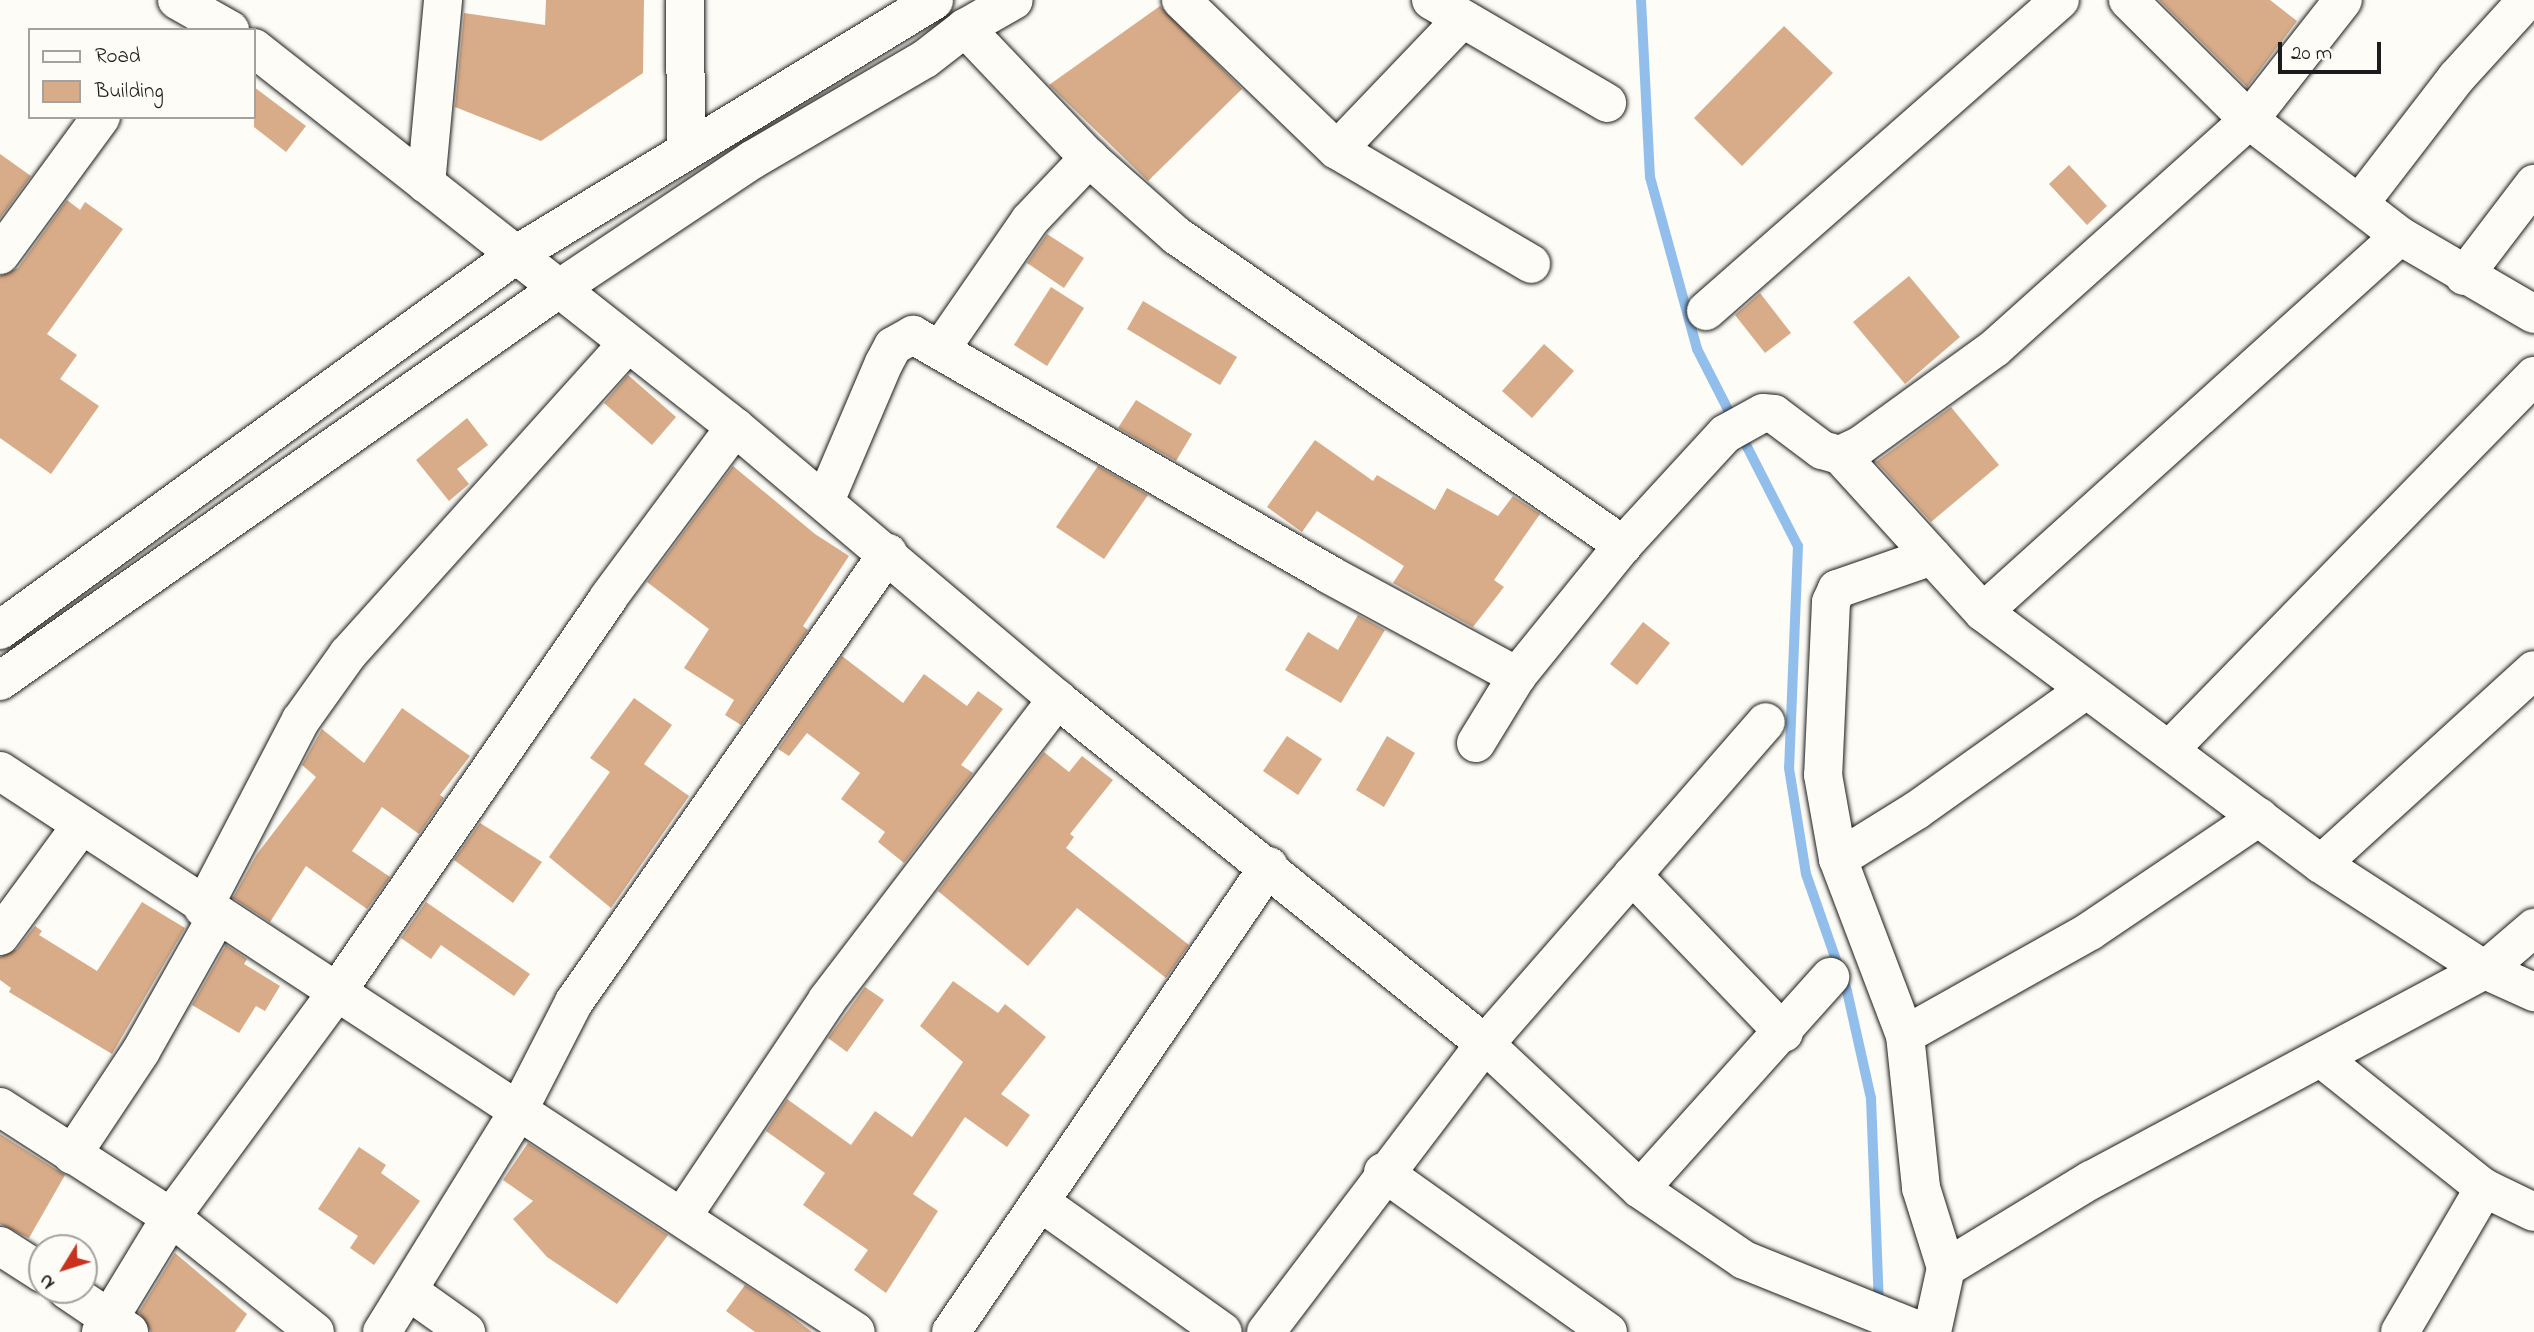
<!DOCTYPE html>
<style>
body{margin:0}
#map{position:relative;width:2534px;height:1332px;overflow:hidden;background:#fdfcf7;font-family:"Indie Flower",sans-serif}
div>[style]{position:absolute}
.stream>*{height:10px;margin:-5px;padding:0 5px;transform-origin:5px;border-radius:5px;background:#91beeb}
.building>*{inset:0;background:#d8ac89}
.roads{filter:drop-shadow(0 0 2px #1c1c1c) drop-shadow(0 0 2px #1c1c1c)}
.minor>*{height:38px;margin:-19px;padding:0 19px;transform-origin:19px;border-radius:19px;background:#fdfcf7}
.major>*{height:38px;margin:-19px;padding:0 19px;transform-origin:19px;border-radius:19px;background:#fdfcf7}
span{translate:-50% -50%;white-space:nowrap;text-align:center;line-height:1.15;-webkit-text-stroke:5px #fdfcf7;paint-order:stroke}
.legend{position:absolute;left:28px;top:28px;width:228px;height:91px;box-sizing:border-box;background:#fdfcf7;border:2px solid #a3a29f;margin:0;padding:9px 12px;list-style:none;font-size:21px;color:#1c1c1c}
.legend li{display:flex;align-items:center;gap:14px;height:35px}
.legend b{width:35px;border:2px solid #a3a29f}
.north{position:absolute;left:28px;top:1234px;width:70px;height:70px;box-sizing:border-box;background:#fdfcf7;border:2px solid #a3a29f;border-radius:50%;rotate:232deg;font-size:19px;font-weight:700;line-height:28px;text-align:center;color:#1c1c1c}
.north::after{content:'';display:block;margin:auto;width:24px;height:32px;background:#c8321e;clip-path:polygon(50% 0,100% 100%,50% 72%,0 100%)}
.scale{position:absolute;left:2278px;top:42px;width:103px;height:32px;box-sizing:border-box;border:4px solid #1c1c1c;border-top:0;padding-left:9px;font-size:21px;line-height:24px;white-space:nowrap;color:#1c1c1c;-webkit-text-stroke:5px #fdfcf7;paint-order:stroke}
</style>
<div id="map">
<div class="stream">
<i style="left:1641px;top:0;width:177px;rotate:87.1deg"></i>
<i style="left:1650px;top:177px;width:178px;rotate:74.7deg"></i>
<i style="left:1697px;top:349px;width:221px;rotate:62.9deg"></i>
<i style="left:1798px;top:546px;width:222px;rotate:92.3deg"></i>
<i style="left:1789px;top:768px;width:107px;rotate:80.9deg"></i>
<i style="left:1806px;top:874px;width:124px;rotate:70.7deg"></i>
<i style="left:1847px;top:991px;width:110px;rotate:77.4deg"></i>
<i style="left:1871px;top:1098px;width:208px;rotate:87.8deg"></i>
</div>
<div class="building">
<i style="clip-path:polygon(546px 0,644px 0,643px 73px,541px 141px,455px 107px,464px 13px,545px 25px)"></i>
<i style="clip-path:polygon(2159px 0,2270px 0,2297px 21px,2247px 87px)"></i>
<i style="clip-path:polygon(1160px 6px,1242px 89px,1148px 181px,1049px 85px)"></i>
<i style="clip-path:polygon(1784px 26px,1833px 73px,1742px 166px,1694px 118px)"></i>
<i style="clip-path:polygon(254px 87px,306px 126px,286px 152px,254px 127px)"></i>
<i style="clip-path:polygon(0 154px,31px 176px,0 218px)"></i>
<i style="clip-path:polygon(2069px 165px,2107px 206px,2087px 225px,2049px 184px)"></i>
<i style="clip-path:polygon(67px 200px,80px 210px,85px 202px,123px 229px,47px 334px,77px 355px,60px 379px,99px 406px,51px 474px,0 438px,0 276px,18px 268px)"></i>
<i style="clip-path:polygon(1047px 234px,1084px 258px,1064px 288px,1027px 263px)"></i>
<i style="clip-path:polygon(1909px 276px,1960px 337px,1905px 384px,1853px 322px)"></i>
<i style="clip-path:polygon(1051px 287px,1084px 308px,1047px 366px,1014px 345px)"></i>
<i style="clip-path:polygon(1760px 293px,1791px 333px,1765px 353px,1735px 315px)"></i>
<i style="clip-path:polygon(1143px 301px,1237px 357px,1220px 385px,1127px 329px)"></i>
<i style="clip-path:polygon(1544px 344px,1574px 371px,1532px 418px,1502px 391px)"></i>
<i style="clip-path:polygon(628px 375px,676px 417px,652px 445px,604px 403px)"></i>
<i style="clip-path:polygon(1136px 400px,1192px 434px,1176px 461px,1118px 428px)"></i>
<i style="clip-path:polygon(1951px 407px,1999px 465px,1931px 522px,1876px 462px)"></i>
<i style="clip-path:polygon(467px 418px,488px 445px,457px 469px,469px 484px,449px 501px,416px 460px)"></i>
<i style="clip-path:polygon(1315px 440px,1373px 481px,1377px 475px,1435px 510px,1447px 488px,1498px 516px,1513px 496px,1540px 514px,1494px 580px,1504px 587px,1473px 627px,1393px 583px,1404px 566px,1317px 511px,1302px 532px,1267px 507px)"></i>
<i style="clip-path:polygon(733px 466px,815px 534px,849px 556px,803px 626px,808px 630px,741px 725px,725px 715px,734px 700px,684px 668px,709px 629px,647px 582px)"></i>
<i style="clip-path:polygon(1098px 466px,1148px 495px,1104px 559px,1056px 527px)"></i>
<i style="clip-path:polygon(1358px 615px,1385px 630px,1341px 703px,1285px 670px,1308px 632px,1338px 650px)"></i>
<i style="clip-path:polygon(1643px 622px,1670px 643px,1637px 685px,1610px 664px)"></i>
<i style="clip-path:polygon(842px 656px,903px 703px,924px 674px,967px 706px,978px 691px,1003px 709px,961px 765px,973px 773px,904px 863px,878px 842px,885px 832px,841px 799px,860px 773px,807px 733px,789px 756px,778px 749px)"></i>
<i style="clip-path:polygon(634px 698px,672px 725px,644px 764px,689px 796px,611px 908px,549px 857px,610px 772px,590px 758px)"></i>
<i style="clip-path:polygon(402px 708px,470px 756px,440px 795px,444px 798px,419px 834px,382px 807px,352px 851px,390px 877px,367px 909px,306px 866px,270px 922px,233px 898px,257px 854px,316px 777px,302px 765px,322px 729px,364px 763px)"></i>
<i style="clip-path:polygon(1287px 736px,1322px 759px,1298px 795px,1263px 771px)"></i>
<i style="clip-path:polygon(1387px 736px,1415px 753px,1384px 807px,1356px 790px)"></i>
<i style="clip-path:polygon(1044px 752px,1069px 772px,1082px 756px,1113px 780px,1070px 834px,1074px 837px,1066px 848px,1189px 945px,1166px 978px,1077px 908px,1028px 966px,938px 891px)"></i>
<i style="clip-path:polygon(480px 823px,542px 862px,513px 903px,454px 860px)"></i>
<i style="clip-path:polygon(142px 902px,185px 928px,112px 1054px,9px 992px,11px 988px,0 980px,0 957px,17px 949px,35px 926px,42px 931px,39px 935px,97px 971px)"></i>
<i style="clip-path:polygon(426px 902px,530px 974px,514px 996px,441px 945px,431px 959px,401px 938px)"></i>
<i style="clip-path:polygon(226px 945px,247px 959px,244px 964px,280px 986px,265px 1011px,256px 1006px,239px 1033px,192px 1005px)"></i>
<i style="clip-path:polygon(953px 981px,998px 1013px,1005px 1004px,1046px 1037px,1001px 1094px,1030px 1115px,1007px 1147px,965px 1117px,913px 1194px,938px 1211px,886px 1293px,854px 1270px,868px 1250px,803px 1205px,825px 1173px,766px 1131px,787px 1099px,851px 1145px,875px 1111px,912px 1137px,963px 1062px,920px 1026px)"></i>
<i style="clip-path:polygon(865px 987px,884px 1000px,847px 1052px,828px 1038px)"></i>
<i style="clip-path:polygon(0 1134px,65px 1175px,29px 1238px,0 1224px)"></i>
<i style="clip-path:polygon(528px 1143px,668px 1235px,617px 1304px,547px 1257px,513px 1219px,533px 1201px,503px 1180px)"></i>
<i style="clip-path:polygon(359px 1147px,386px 1165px,381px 1173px,420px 1201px,374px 1265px,350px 1248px,358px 1236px,318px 1209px)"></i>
<i style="clip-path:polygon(175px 1253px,247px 1314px,235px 1332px,151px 1332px,139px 1312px)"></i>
<i style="clip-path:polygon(745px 1285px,786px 1312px,812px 1332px,755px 1332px,726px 1311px)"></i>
</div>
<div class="roads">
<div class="minor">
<i style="left:177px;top:0;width:61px;rotate:29.5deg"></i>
<i style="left:685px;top:0;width:148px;rotate:89.6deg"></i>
<i style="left:1181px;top:0;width:216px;rotate:43.9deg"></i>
<i style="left:1337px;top:150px;width:225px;rotate:30.4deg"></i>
<i style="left:1431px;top:0;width:204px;rotate:30.3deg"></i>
<i style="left:2128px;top:0;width:170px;rotate:44.8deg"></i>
<i style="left:2249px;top:120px;width:190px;rotate:37.5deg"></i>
<i style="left:2400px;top:236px;width:155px;rotate:30.2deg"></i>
<i style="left:965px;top:28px;width:180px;rotate:46.4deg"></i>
<i style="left:1089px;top:158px;width:118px;rotate:41.6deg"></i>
<i style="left:1177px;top:236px;width:543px;rotate:34.72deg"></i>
<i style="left:254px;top:48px;width:612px;rotate:38.24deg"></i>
<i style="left:735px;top:427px;width:422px;rotate:40.2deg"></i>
<i style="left:1057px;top:699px;width:550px;rotate:38.87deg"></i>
<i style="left:1485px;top:1044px;width:212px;rotate:43.1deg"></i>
<i style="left:1640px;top:1189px;width:126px;rotate:34.3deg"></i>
<i style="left:1744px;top:1260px;width:193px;rotate:21.9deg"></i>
<i style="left:1337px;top:150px;width:181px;rotate:-46.3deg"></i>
<i style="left:426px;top:184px;width:185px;rotate:-84.7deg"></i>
<i style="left:2359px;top:204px;width:159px;rotate:-52.4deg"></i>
<i style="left:2456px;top:78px;width:105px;rotate:-47.7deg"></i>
<i style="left:0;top:255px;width:171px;rotate:-53.8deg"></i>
<i style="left:2464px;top:276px;width:116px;rotate:-52.7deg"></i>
<i style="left:1706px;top:311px;width:471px;rotate:-41.3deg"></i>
<i style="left:940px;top:350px;width:158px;rotate:-55.3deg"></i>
<i style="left:1030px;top:220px;width:86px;rotate:-46.4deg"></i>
<i style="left:1840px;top:455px;width:212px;rotate:47.7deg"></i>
<i style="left:1983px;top:612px;width:422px;rotate:36.7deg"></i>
<i style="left:2321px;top:864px;width:195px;rotate:32.9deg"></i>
<i style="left:2485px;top:970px;width:54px;rotate:24.2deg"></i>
<i style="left:825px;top:501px;width:150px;rotate:-66.9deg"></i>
<i style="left:884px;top:363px;width:19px;rotate:-62deg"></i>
<i style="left:893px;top:346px;width:23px;rotate:-29deg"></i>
<i style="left:913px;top:335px;width:481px;rotate:29.9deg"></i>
<i style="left:1330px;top:575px;width:213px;rotate:28.4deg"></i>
<i style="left:1932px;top:556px;width:101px;rotate:160.8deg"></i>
<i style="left:1837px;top:589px;width:14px;rotate:115deg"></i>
<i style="left:1831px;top:602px;width:173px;rotate:92.6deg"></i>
<i style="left:1823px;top:775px;width:85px;rotate:79.9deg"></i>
<i style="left:1838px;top:859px;width:188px;rotate:69.2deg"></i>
<i style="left:1905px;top:1035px;width:154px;rotate:84deg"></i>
<i style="left:1921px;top:1188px;width:84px;rotate:72.6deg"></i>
<i style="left:1983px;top:612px;width:561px;rotate:-42.04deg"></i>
<i style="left:1476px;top:743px;width:79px;rotate:-58.5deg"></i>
<i style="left:1517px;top:676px;width:169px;rotate:-51deg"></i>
<i style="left:1623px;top:545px;width:151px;rotate:-47.4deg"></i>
<i style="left:1725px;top:434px;width:43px;rotate:-28.9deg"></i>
<i style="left:1763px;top:413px;width:11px;rotate:5deg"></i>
<i style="left:1774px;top:414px;width:60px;rotate:36.9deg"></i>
<i style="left:1822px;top:450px;width:19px;rotate:16deg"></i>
<i style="left:1840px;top:455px;width:23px;rotate:-25deg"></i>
<i style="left:1861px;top:445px;width:165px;rotate:-35.9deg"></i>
<i style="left:1995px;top:348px;width:341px;rotate:-41.9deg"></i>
<i style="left:2249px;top:120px;width:152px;rotate:-51.9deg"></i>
<i style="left:2169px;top:750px;width:523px;rotate:-45.7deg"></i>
<i style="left:0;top:771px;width:1023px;rotate:33.24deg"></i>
<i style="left:1838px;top:859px;width:93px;rotate:-31.8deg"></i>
<i style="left:1917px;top:810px;width:207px;rotate:-35.4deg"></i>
<i style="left:2321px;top:864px;width:288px;rotate:-42.3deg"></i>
<i style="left:1632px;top:875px;width:219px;rotate:46.1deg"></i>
<i style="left:203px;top:908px;width:212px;rotate:-62.5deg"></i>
<i style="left:301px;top:720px;width:81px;rotate:-54.5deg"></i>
<i style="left:348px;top:654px;width:417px;rotate:-48deg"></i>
<i style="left:0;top:936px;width:135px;rotate:-53.7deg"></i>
<i style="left:1905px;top:1035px;width:212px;rotate:-29.3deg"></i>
<i style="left:2090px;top:931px;width:204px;rotate:-34deg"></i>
<i style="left:2321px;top:1058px;width:208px;rotate:38.6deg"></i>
<i style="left:2484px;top:1188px;width:55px;rotate:25.6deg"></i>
<i style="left:0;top:1107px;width:203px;rotate:32.8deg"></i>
<i style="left:171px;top:1217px;width:184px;rotate:38.6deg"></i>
<i style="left:72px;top:1155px;width:125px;rotate:-56.4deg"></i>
<i style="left:141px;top:1051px;width:155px;rotate:-60.6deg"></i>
<i style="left:1383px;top:1172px;width:276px;rotate:35.4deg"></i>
<i style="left:1640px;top:1189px;width:285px;rotate:-48.1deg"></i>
<i style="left:1040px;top:1202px;width:224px;rotate:35.4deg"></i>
<i style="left:682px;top:1217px;width:261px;rotate:-56.2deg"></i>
<i style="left:827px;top:1000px;width:379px;rotate:-52.6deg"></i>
<i style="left:0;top:1246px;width:50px;rotate:32.7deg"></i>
<i style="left:67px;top:1290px;width:75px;rotate:34.1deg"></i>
<i style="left:410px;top:1292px;width:69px;rotate:35.5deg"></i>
<i style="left:101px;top:1332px;width:135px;rotate:-58.7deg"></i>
<i style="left:171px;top:1217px;width:278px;rotate:-53.6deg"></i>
<i style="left:336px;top:993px;width:480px;rotate:-55.4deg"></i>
<i style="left:608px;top:598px;width:213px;rotate:-53.4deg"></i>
<i style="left:382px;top:1332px;width:257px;rotate:-58.3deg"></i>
<i style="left:517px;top:1113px;width:125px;rotate:-62.8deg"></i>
<i style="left:574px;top:1002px;width:548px;rotate:-55.03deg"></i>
<i style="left:951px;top:1332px;width:564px;rotate:-55.69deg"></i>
<i style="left:1266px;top:1332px;width:362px;rotate:-52.8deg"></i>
<i style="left:1485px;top:1044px;width:427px;rotate:-48.9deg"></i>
<i style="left:1932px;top:1332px;width:66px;rotate:-77.7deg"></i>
<i style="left:1946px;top:1268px;width:170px;rotate:-31.3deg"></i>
<i style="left:2091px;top:1180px;width:446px;rotate:-28.1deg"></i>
<i style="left:2485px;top:970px;width:65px;rotate:-40.6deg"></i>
<i style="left:2400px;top:1332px;width:167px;rotate:-59.7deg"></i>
</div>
<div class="major">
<i style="left:0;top:630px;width:639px;rotate:-36.03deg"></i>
<i style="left:517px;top:254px;width:488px;rotate:-31.3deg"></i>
<i style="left:0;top:681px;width:681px;rotate:-35.07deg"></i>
<i style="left:557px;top:290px;width:234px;rotate:-33.7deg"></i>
<i style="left:752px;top:160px;width:200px;rotate:-30.3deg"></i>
<i style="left:925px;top:59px;width:51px;rotate:-37.8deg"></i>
<i style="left:965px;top:28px;width:56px;rotate:-29.7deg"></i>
</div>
</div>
<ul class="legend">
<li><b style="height:9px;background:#fdfcf7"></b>Road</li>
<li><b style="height:19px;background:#d8ac89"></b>Building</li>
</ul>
<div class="north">N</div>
<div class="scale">20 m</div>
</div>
